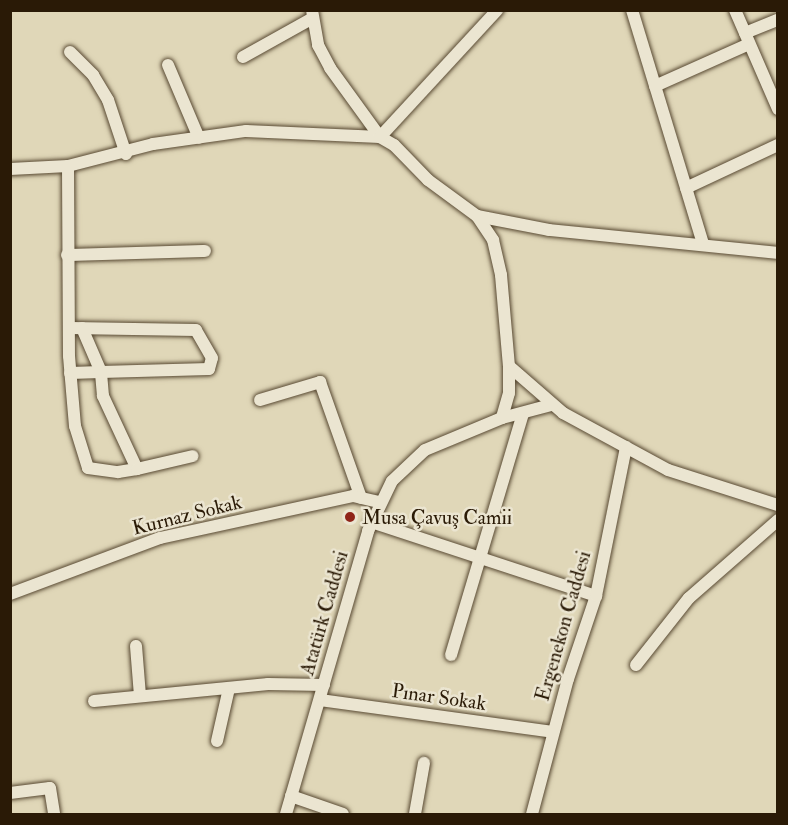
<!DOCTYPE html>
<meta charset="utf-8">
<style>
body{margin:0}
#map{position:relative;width:788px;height:825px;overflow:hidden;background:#e0d7b8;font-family:"IM FELL Double Pica",serif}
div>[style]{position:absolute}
.roads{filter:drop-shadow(0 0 2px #584932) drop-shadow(0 0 2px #584932)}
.minor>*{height:12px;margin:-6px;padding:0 6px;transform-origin:6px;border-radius:6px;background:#ebe5d1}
.dots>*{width:16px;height:16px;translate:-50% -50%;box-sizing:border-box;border:3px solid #ebe5d1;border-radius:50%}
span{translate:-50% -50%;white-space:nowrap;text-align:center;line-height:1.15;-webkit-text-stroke:5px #ebe5d1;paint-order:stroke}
.street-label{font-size:20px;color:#2a1a06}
.poi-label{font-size:20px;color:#2a1a06}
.left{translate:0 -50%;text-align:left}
.frame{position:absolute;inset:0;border:12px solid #2a1a06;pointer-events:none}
</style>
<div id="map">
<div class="roads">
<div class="minor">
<i style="left:312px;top:10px;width:36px;rotate:80deg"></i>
<i style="left:318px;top:45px;width:26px;rotate:62deg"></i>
<i style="left:330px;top:68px;width:85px;rotate:54.1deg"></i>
<i style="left:380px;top:137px;width:16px;rotate:30deg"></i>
<i style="left:394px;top:145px;width:49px;rotate:45.8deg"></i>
<i style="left:428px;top:180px;width:61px;rotate:36.3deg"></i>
<i style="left:477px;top:216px;width:29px;rotate:56deg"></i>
<i style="left:493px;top:240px;width:36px;rotate:77deg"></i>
<i style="left:501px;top:275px;width:91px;rotate:85deg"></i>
<i style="left:509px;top:366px;width:27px;rotate:90deg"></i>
<i style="left:509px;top:393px;width:26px;rotate:106deg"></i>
<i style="left:632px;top:10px;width:244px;rotate:73.1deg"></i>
<i style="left:735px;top:10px;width:108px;rotate:66.5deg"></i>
<i style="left:745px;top:33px;width:35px;rotate:-22deg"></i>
<i style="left:70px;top:52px;width:33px;rotate:45deg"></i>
<i style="left:93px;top:75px;width:29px;rotate:59deg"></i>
<i style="left:108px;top:100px;width:57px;rotate:71.6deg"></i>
<i style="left:243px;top:57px;width:80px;rotate:-29.1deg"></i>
<i style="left:168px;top:65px;width:79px;rotate:67deg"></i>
<i style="left:655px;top:86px;width:103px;rotate:-24.1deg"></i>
<i style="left:68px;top:166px;width:190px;rotate:89.7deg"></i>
<i style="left:69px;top:356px;width:70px;rotate:85.1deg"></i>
<i style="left:75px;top:426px;width:44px;rotate:72.8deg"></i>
<i style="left:88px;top:468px;width:30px;rotate:8deg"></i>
<i style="left:118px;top:472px;width:19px;rotate:-9deg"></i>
<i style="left:137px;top:469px;width:81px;rotate:-115deg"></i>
<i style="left:103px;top:396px;width:24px;rotate:-95deg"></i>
<i style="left:101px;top:372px;width:108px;rotate:-1.6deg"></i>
<i style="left:209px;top:369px;width:11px;rotate:-75deg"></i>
<i style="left:212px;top:358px;width:32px;rotate:-120deg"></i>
<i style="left:196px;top:330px;width:125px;rotate:-179.1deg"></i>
<i style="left:10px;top:169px;width:58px;rotate:-3deg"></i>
<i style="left:68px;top:166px;width:88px;rotate:-14.5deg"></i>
<i style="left:153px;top:144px;width:94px;rotate:-8deg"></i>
<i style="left:246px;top:131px;width:134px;rotate:2.6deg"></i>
<i style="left:380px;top:137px;width:173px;rotate:-47.3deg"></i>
<i style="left:686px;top:188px;width:102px;rotate:-25.1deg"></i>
<i style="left:477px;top:216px;width:73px;rotate:11deg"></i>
<i style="left:549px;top:230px;width:230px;rotate:5.7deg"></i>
<i style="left:67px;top:255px;width:138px;rotate:-1.7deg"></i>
<i style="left:509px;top:366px;width:72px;rotate:41deg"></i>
<i style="left:563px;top:413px;width:119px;rotate:28.5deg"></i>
<i style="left:668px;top:470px;width:115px;rotate:17.7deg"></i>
<i style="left:70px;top:373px;width:31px;rotate:-2deg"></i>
<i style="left:101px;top:372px;width:48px;rotate:-113.4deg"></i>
<i style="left:260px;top:400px;width:63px;rotate:-16.7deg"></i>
<i style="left:320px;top:382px;width:123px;rotate:70.5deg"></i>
<i style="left:137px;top:469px;width:57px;rotate:-13.1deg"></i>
<i style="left:371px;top:522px;width:237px;rotate:18.2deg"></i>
<i style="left:10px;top:594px;width:160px;rotate:-20.5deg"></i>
<i style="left:160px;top:538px;width:198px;rotate:-12.3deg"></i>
<i style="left:353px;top:496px;width:27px;rotate:13deg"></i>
<i style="left:136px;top:646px;width:50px;rotate:85.4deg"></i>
<i style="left:451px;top:655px;width:252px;rotate:-73.4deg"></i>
<i style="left:636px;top:665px;width:85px;rotate:-51.7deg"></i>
<i style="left:689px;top:598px;width:118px;rotate:-41.2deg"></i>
<i style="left:320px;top:700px;width:235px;rotate:7.8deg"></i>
<i style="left:94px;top:701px;width:175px;rotate:-5.6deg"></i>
<i style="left:268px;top:684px;width:56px;rotate:1deg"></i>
<i style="left:217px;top:741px;width:54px;rotate:-77.2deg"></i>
<i style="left:10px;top:793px;width:40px;rotate:-7.1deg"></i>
<i style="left:50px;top:788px;width:26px;rotate:81deg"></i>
<i style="left:291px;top:796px;width:55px;rotate:19.1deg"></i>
<i style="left:286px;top:814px;width:295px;rotate:-73.8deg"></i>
<i style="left:368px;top:531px;width:55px;rotate:-64.4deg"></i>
<i style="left:392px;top:481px;width:45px;rotate:-43.2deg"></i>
<i style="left:425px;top:450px;width:83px;rotate:-22.6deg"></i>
<i style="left:502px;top:418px;width:51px;rotate:-14.9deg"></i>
<i style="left:415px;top:814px;width:52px;rotate:-80deg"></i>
<i style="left:532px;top:814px;width:140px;rotate:-75.1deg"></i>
<i style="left:568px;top:679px;width:88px;rotate:-71.4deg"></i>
<i style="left:596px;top:596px;width:152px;rotate:-78.6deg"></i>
</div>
</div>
<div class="dots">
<i style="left:350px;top:517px;background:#8f2418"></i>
</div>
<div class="street-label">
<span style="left:187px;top:515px;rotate:-14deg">Kurnaz Sokak</span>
<span style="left:324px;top:613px;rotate:-74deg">Atatürk Caddesi</span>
<span style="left:563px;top:626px;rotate:-74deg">Ergenekon Caddesi</span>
<span style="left:439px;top:697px;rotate:8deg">Pınar Sokak</span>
</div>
<div class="poi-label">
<span class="left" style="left:362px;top:517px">Musa Çavuş Camii</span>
</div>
<div class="frame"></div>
</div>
